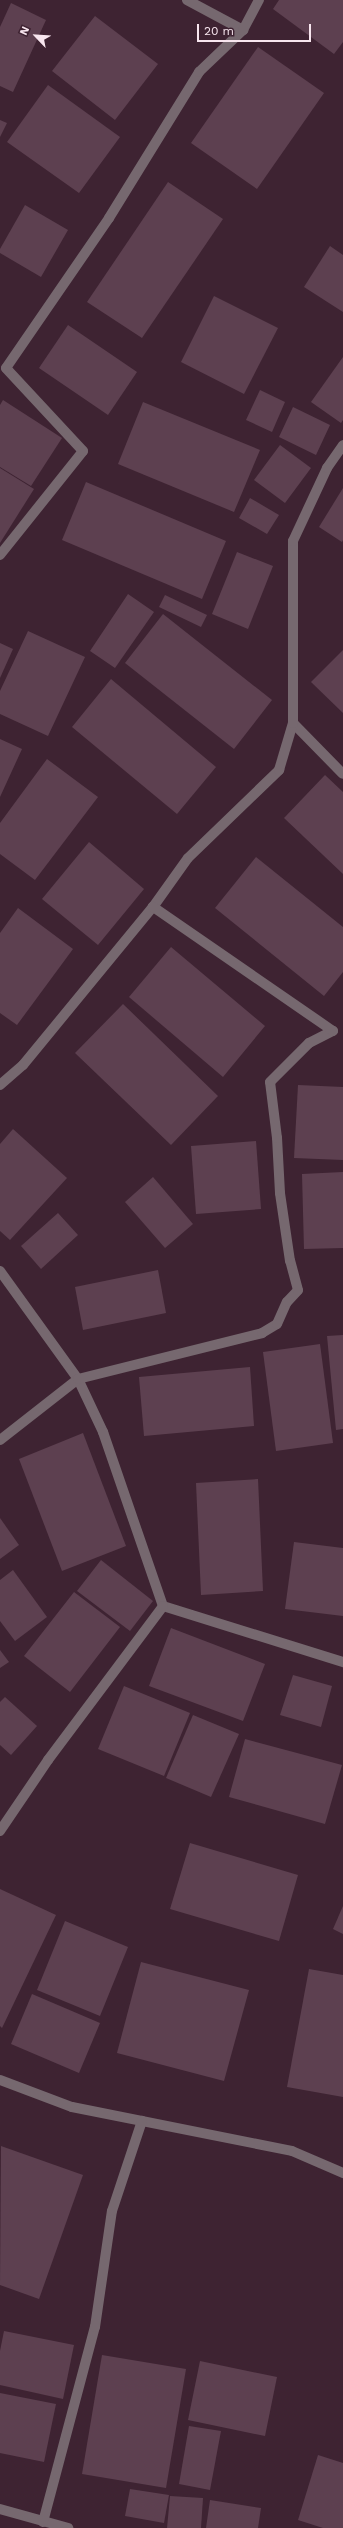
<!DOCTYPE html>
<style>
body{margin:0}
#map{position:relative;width:343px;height:2528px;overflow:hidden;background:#3e2332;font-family:"Work Sans",sans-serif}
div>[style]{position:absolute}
.building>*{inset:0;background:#5d4050}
.minor>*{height:10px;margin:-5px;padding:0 5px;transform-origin:5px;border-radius:5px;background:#76686f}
span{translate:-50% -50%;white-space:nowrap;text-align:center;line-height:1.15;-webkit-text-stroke:3px #3e2332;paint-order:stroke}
.north{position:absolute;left:16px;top:16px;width:40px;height:40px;-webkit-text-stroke:3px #3e2332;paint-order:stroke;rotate:295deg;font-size:11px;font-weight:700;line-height:16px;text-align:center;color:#f8e6ef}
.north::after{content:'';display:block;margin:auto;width:14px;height:18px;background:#f8e6ef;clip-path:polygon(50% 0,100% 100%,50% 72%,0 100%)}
.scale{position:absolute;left:197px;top:24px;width:114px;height:18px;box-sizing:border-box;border:2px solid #f8e6ef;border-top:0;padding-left:5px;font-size:12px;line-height:14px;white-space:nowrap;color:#f8e6ef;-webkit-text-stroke:3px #3e2332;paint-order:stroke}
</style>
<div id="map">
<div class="building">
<i style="clip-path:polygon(279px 0,343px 0,343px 42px,334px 54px,273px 9px)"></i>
<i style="clip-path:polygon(11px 3px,46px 20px,13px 92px,0 86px,0 27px)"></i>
<i style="clip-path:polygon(95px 16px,158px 64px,115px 120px,52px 71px)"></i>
<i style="clip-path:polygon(258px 47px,324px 93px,257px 189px,191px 143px)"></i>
<i style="clip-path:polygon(48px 85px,120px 137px,79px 193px,7px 142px)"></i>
<i style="clip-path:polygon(0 120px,7px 123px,0 137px)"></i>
<i style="clip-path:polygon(168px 182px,223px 219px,142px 338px,87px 302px)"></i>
<i style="clip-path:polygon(25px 205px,68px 230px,41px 277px,0 253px,0 249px)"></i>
<i style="clip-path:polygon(330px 246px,343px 255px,343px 312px,304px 287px)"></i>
<i style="clip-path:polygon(214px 296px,278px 328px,244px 394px,181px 362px)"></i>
<i style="clip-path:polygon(68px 325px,137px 372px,108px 415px,39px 368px)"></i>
<i style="clip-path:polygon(343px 357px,343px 420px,341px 423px,311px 402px)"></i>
<i style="clip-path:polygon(260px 390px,285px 402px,272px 432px,246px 420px)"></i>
<i style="clip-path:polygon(3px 400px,62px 438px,31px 486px,0 467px,0 405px)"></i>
<i style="clip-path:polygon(143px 402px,260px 450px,234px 512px,118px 464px)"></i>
<i style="clip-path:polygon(293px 407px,330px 425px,316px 455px,279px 437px)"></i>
<i style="clip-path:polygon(280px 445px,311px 468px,285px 503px,254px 480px)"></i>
<i style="clip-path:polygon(0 468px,34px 489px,0 543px)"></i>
<i style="clip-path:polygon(86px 482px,226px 541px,202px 599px,62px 540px)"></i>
<i style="clip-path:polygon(343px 488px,343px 540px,342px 542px,319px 527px)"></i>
<i style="clip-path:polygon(250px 498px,279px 515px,267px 534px,239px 518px)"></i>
<i style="clip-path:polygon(237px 552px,273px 566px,248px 629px,212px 614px)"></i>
<i style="clip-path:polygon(128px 594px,154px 612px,115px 668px,90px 651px)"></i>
<i style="clip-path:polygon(165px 595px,207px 615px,201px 627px,159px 607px)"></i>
<i style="clip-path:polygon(163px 614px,272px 700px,234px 749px,125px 663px)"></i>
<i style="clip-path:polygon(28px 631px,85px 657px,48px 736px,0 714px,0 691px)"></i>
<i style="clip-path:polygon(0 643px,13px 649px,0 678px)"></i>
<i style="clip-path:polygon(343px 650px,343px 713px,311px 682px)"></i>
<i style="clip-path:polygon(111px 679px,216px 767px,177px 814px,72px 727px)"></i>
<i style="clip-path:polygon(0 739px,22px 749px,0 797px)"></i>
<i style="clip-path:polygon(47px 759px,98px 797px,35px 880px,0 854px,0 823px)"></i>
<i style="clip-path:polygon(325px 775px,343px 792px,343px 874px,284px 818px)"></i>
<i style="clip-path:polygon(89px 842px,144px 889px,98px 945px,42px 899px)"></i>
<i style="clip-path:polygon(256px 857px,343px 927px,343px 972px,324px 996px,215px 908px)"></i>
<i style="clip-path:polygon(18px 908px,73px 949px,17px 1025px,0 1013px,0 933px)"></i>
<i style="clip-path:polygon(171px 947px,265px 1026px,223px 1077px,129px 997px)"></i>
<i style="clip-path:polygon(123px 1004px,218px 1096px,171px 1145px,75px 1053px)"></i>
<i style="clip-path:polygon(298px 1085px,343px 1087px,343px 1160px,294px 1158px)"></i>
<i style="clip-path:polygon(13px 1129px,67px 1178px,10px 1240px,0 1231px,0 1144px)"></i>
<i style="clip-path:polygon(256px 1141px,261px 1209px,196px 1214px,191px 1146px)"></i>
<i style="clip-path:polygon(343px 1172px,343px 1248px,304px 1249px,302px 1174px)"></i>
<i style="clip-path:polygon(153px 1177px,193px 1224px,165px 1248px,125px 1202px)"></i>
<i style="clip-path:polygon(58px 1213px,78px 1235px,41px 1269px,21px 1246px)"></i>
<i style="clip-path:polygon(158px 1270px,166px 1313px,83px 1330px,75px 1287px)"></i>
<i style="clip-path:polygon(343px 1335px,343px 1429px,336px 1430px,327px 1336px)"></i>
<i style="clip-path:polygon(320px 1344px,333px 1443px,276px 1451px,263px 1352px)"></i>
<i style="clip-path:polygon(250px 1367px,254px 1426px,144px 1436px,139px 1377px)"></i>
<i style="clip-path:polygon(83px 1433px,126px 1546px,62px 1571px,19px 1459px)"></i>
<i style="clip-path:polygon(258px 1479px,263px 1591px,201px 1595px,196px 1483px)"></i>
<i style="clip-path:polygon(0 1518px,19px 1545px,0 1559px)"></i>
<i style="clip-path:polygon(294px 1542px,343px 1548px,343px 1616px,285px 1609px)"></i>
<i style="clip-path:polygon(101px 1560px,153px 1601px,130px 1631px,77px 1591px)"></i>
<i style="clip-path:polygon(13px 1570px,47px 1617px,15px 1641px,0 1621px,0 1580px)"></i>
<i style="clip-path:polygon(74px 1592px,120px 1627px,70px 1692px,24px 1656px)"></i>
<i style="clip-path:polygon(171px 1628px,265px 1664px,243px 1721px,149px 1686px)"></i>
<i style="clip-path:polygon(0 1650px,9px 1662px,0 1668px)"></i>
<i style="clip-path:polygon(293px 1675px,332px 1686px,321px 1727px,280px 1715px)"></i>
<i style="clip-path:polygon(124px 1686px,190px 1713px,164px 1776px,98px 1749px)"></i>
<i style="clip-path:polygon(5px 1697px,37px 1726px,11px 1755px,0 1745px,0 1702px)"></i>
<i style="clip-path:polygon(193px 1715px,239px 1734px,211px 1797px,166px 1778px)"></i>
<i style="clip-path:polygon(245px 1739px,342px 1765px,325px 1824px,229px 1797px)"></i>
<i style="clip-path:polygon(190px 1843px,298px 1875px,279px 1941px,170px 1909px)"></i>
<i style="clip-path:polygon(0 1889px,56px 1915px,2px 2028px,0 2026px)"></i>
<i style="clip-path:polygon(343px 1906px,343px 1934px,333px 1929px)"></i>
<i style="clip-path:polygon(65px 1921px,128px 1947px,100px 2016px,37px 1990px)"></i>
<i style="clip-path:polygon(141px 1962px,249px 1990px,224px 2081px,117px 2053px)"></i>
<i style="clip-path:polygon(309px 1969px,343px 1975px,343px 2097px,287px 2087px)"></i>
<i style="clip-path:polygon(32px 1994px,100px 2023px,79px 2073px,11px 2044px)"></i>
<i style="clip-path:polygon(1px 2146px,83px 2175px,39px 2299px,0 2285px)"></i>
<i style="clip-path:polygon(4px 2331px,74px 2345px,63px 2399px,0 2385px,0 2351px)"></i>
<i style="clip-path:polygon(102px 2355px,186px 2369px,166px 2488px,82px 2474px)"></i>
<i style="clip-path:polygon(200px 2361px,277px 2377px,265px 2436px,188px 2420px)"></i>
<i style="clip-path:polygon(0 2393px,56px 2404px,44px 2462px,0 2453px)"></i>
<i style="clip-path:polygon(189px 2426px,221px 2431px,210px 2490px,179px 2484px)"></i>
<i style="clip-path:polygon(318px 2455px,343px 2463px,343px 2528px,323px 2528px,298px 2520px)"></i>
<i style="clip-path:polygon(130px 2489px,169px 2495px,164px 2523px,125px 2516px)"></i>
<i style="clip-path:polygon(170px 2496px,203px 2498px,201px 2528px,167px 2528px)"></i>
<i style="clip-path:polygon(210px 2500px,261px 2508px,258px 2528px,206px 2528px)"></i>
</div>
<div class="minor">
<i style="left:187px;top:0;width:64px;rotate:28.2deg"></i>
<i style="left:0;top:555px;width:133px;rotate:-51.4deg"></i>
<i style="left:83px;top:451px;width:113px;rotate:-132.9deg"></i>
<i style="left:6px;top:368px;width:182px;rotate:-55.5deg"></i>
<i style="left:109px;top:218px;width:172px;rotate:-58.3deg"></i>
<i style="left:199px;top:72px;width:61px;rotate:-43.7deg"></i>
<i style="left:243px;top:30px;width:34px;rotate:-62deg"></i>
<i style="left:293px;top:723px;width:71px;rotate:45.6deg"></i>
<i style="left:0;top:1085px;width:30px;rotate:-41deg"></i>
<i style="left:23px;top:1065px;width:205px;rotate:-50.6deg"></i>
<i style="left:153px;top:907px;width:60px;rotate:-54.5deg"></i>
<i style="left:188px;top:858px;width:127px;rotate:-44deg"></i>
<i style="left:279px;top:770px;width:49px;rotate:-73.4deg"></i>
<i style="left:293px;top:723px;width:182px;rotate:-90deg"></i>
<i style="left:293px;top:541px;width:81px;rotate:-65deg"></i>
<i style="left:327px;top:468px;width:28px;rotate:-55deg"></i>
<i style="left:0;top:1271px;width:133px;rotate:54.2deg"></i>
<i style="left:78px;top:1379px;width:59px;rotate:64.7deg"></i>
<i style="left:103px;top:1432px;width:184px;rotate:71deg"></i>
<i style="left:0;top:1440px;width:99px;rotate:-38deg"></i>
<i style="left:78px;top:1379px;width:190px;rotate:-14deg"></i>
<i style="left:262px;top:1333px;width:17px;rotate:-31deg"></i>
<i style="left:277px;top:1324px;width:24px;rotate:-66deg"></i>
<i style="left:287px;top:1302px;width:16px;rotate:-47deg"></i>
<i style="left:298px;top:1290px;width:30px;rotate:-105deg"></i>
<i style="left:290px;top:1261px;width:69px;rotate:-98.4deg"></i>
<i style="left:280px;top:1193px;width:55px;rotate:-93.1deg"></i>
<i style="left:277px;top:1138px;width:56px;rotate:-97.1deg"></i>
<i style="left:270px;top:1082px;width:55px;rotate:-45deg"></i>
<i style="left:309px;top:1043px;width:27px;rotate:-27deg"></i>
<i style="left:333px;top:1031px;width:219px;rotate:-145.4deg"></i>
<i style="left:163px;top:1606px;width:189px;rotate:17.3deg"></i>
<i style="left:0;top:1831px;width:86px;rotate:-55.9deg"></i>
<i style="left:48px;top:1760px;width:192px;rotate:-53.2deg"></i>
<i style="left:0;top:2080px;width:77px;rotate:20.6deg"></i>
<i style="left:72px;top:2107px;width:224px;rotate:11.3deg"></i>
<i style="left:292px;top:2151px;width:56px;rotate:23.3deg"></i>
<i style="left:0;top:2509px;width:71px;rotate:15.6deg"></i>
<i style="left:43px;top:2522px;width:202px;rotate:-75.1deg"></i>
<i style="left:95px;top:2327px;width:117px;rotate:-81.7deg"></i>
<i style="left:112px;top:2211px;width:95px;rotate:-71.6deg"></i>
</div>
<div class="north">N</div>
<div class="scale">20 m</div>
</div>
